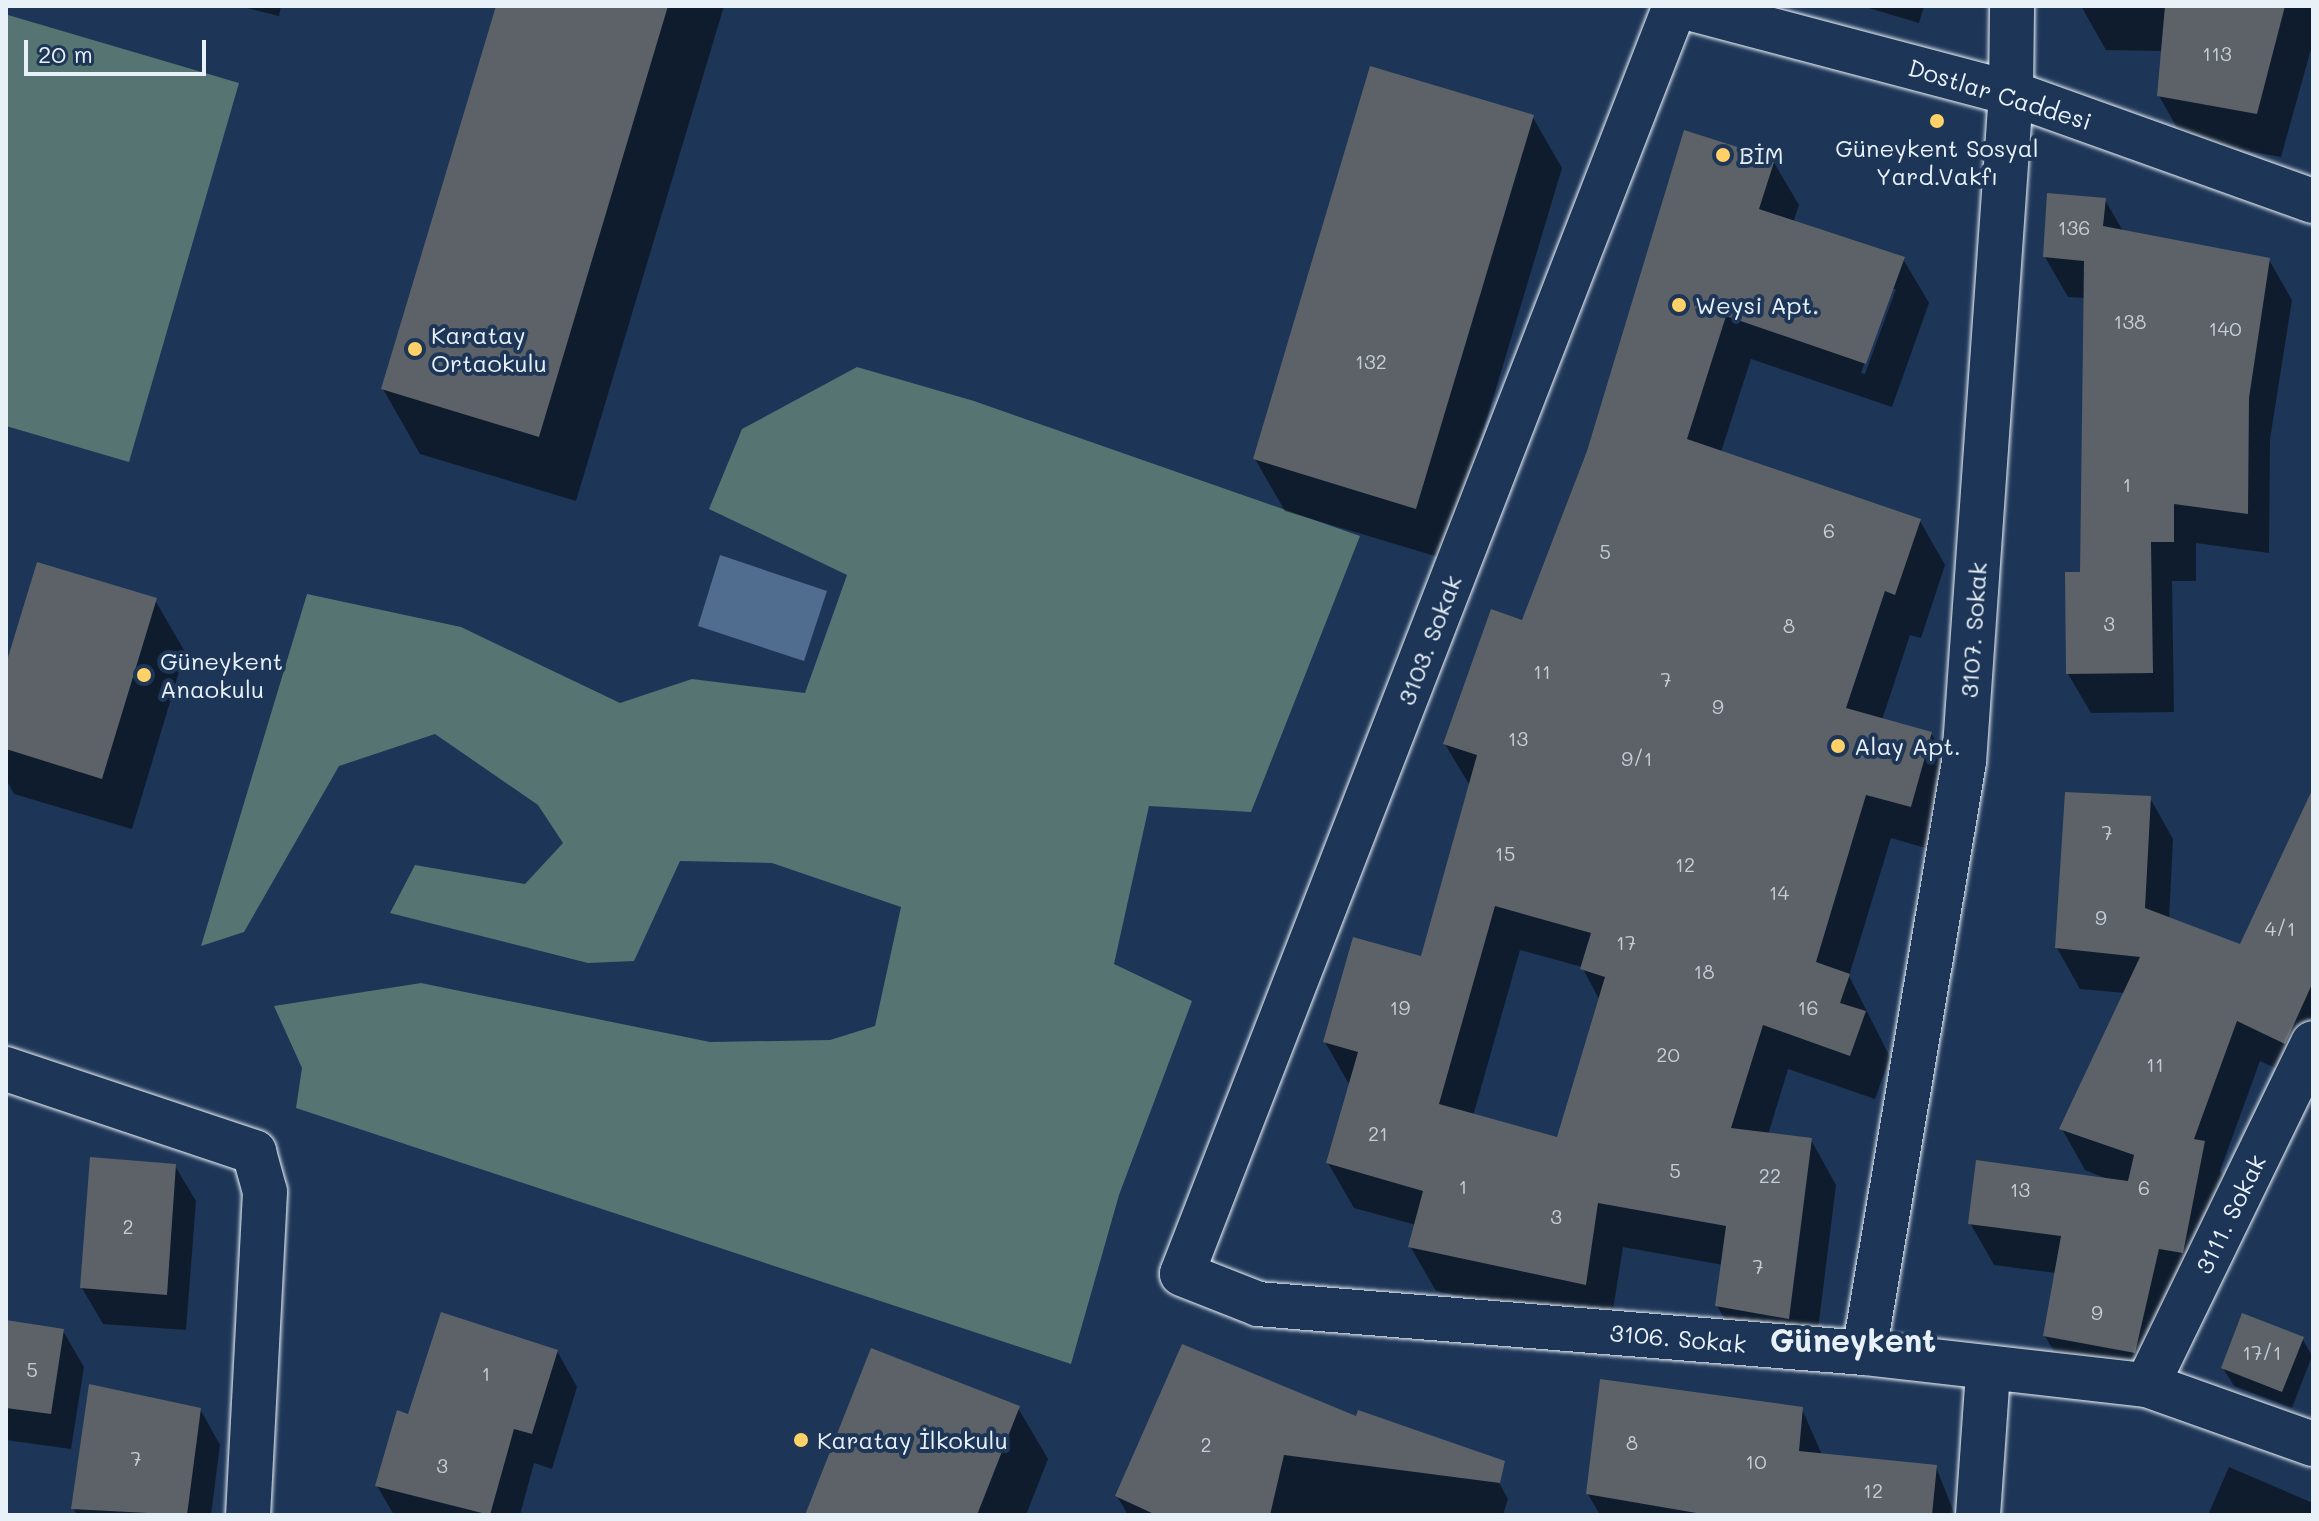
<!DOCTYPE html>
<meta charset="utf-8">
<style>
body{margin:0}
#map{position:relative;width:2319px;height:1521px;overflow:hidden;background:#1d3557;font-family:Mali,sans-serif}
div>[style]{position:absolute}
.green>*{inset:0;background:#567472}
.water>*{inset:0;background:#506d90}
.shadow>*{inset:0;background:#0007}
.building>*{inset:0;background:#5c6267}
.roads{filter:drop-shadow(0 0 2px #e8f1f8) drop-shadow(0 0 2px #e8f1f8)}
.minor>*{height:44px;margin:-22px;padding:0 22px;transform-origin:22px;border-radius:22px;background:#1d3557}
.tertiary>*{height:44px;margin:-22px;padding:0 22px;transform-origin:22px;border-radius:22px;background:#1d3557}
.secondary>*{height:44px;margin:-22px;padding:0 22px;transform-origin:22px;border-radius:22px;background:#1d3557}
.dots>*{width:22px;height:22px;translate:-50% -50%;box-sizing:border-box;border:4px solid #1d3557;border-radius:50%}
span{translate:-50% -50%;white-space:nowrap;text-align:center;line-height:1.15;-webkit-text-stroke:8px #1d3557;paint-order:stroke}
.number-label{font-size:20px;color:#c5cdd4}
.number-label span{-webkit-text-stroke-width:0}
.street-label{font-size:24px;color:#e8f1f8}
.poi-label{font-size:24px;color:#e8f1f8}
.left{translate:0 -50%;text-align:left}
.district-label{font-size:32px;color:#e8f1f8;font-weight:700}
.frame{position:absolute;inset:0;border:8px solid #e8f1f8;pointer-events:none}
.scale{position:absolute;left:24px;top:40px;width:182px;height:36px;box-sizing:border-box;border:4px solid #e8f1f8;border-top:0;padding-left:10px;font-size:24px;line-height:28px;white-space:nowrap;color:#e8f1f8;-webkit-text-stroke:6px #1d3557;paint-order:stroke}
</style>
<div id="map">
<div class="green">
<i style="clip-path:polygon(8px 15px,239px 83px,129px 462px,6px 426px)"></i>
<i style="clip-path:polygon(857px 367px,974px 401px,1360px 536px,1251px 812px,1149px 806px,1114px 964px,1192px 1001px,1119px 1195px,1071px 1364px,296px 1108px,302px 1068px,274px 1006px,421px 983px,710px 1042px,830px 1040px,875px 1026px,901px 907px,772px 863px,680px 861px,634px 961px,588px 963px,390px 913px,415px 865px,525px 884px,563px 843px,538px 805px,435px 734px,339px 766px,244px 932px,201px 946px,307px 594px,461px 627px,620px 703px,692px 679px,805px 693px,847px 575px,709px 509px,742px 429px)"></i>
</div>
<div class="water">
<i style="clip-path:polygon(720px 555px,827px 591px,804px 661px,698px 626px)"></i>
</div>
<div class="shadow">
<i style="clip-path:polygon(239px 6px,281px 6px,279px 16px)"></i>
<i style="clip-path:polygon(498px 6px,724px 6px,576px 501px,420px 454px,383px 389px)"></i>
<i style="clip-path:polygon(1862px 6px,1924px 6px,1919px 23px)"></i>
<i style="clip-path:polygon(2081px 6px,2313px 6px,2313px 42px,2281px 157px,2184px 140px,2159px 96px,2163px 51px,2106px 50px)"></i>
<i style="clip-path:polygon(1532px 116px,1562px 168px,1445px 559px,1285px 511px,1255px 459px)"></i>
<i style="clip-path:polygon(evenodd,1773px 161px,1799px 205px,1793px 223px,1903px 259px,1929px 303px,1892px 407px,1751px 359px,1721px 452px,1920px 521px,1945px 565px,1921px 638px,1910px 635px,1882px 720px,1931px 733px,1957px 778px,1936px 851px,1891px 838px,1849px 976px,1890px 1057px,1875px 1099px,1788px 1069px,1768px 1135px,1811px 1140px,1836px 1185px,1814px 1362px,1743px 1350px,1717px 1306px,1723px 1265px,1623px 1247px,1610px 1329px,1436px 1291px,1410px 1246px,1416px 1225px,1354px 1208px,1328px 1163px,1350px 1086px,1325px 1042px,1422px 959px,1470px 786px,1445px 744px,1523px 623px,1773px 161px,1891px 289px,1896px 289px,1865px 374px,1861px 373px,1891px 289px,1773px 161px,1520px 950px,1582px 967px,1600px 1001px,1558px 1139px,1473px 1116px,1520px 950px)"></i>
<i style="clip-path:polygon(2105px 200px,2123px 231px,2269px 260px,2292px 300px,2270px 439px,2269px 553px,2196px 543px,2196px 581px,2172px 581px,2174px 712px,2091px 713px,2068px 674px,2082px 574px,2086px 298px,2068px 297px,2045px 257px)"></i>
<i style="clip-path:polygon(155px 600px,185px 652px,132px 829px,14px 794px,6px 779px,6px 671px)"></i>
<i style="clip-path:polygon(2313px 792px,2313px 1073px,2308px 1083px,2260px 1061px,2220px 1171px,2228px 1184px,2158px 1394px,2069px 1377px,2045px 1336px,2056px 1273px,1994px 1265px,1970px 1223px,2110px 1180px,2085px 1170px,2062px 1129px,2125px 993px,2080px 989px,2057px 948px,2150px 798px,2173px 839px,2169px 920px,2241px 947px)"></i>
<i style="clip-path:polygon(175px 1166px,196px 1201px,186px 1330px,103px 1324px,82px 1288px)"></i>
<i style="clip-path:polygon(6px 1322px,63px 1331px,84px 1367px,71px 1449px,6px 1440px)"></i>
<i style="clip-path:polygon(2302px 1338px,2312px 1356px,2292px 1408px,2234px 1386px,2223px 1368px)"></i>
<i style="clip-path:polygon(557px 1351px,577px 1387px,552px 1469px,534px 1463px,520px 1515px,394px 1515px,377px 1486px,409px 1416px)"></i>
<i style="clip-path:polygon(1018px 1408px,1048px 1459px,1026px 1515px,807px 1515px)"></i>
<i style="clip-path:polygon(200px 1409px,220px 1445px,211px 1515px,77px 1515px,73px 1508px)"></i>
<i style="clip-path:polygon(1802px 1409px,1822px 1455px,1936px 1467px,1955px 1515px,1600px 1515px,1588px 1494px)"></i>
<i style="clip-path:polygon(1357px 1418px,1484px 1456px,1508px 1499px,1503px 1515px,1128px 1515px,1117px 1496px)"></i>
<i style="clip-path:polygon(2229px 1467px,2313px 1503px,2313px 1515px,2208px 1515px)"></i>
</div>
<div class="building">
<i style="clip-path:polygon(496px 6px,668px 6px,539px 437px,381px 389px)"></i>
<i style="clip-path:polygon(2165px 6px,2285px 6px,2257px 114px,2157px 96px)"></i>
<i style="clip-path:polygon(1370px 66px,1534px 115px,1416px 509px,1253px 459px)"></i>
<i style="clip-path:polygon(evenodd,1684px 130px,1775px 159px,1759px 209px,1905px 257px,1866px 364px,1726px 316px,1687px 439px,1921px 519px,1895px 595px,1885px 591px,1846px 708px,1932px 732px,1911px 807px,1866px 795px,1816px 962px,1850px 974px,1840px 1003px,1866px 1011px,1850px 1056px,1763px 1025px,1731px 1128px,1812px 1138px,1789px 1319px,1715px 1306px,1726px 1226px,1598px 1203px,1586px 1285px,1408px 1247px,1423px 1191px,1326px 1163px,1358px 1052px,1323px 1042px,1353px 937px,1421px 956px,1477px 755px,1443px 744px,1491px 609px,1522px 620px,1587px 451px,1684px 130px,1495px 906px,1591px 933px,1580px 969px,1605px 977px,1557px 1137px,1439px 1104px,1495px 906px)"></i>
<i style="clip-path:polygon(2047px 193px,2106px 198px,2103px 226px,2270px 258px,2249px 398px,2248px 514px,2174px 504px,2174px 542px,2151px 542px,2153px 673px,2066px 674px,2065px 572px,2080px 572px,2084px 261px,2043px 257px)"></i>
<i style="clip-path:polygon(37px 562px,157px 598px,102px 779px,6px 749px,6px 664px)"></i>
<i style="clip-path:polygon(2313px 788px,2313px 982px,2285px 1044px,2237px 1021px,2194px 1139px,2205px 1141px,2183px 1253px,2159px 1249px,2135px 1353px,2043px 1336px,2061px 1236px,1968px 1224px,1976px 1160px,2128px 1181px,2134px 1155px,2059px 1129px,2140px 957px,2055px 948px,2065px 792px,2151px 796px,2145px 908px,2240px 944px)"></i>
<i style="clip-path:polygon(90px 1157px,176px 1164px,167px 1295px,80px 1288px)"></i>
<i style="clip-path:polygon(441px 1312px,558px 1350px,532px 1434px,514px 1429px,490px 1515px,375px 1486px,397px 1410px,408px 1414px)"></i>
<i style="clip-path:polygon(2242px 1313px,2304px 1337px,2282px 1392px,2221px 1368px)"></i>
<i style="clip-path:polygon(6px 1320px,64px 1329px,51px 1414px,6px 1408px)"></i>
<i style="clip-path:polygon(1182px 1344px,1356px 1416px,1358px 1410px,1505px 1461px,1500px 1483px,1284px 1455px,1270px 1515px,1156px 1515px,1115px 1496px)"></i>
<i style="clip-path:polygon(871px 1348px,1020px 1406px,977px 1515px,805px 1515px)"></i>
<i style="clip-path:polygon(1600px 1379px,1803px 1407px,1799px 1451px,1937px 1465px,1932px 1515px,1708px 1515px,1586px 1494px)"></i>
<i style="clip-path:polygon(89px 1384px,201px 1408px,187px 1515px,71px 1509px)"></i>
</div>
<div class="roads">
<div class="minor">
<i style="left:1675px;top:6px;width:1360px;rotate:111.25deg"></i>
<i style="left:1182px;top:1274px;width:82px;rotate:21.5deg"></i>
<i style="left:1258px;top:1304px;width:608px;rotate:4.62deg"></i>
<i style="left:1864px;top:1353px;width:285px;rotate:6.5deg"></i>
<i style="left:2147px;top:1385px;width:176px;rotate:19.6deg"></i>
<i style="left:6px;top:1069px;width:262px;rotate:18.5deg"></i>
<i style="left:254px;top:1152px;width:41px;rotate:74.6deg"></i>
<i style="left:265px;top:1192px;width:323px;rotate:93deg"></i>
<i style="left:1864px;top:1353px;width:599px;rotate:-80.4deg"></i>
<i style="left:1964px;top:762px;width:671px;rotate:-85.98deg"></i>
<i style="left:2147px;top:1385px;width:380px;rotate:-64.1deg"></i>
<i style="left:1978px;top:1515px;width:143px;rotate:-86deg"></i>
</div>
<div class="tertiary">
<i style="left:2011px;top:93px;width:87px;rotate:-89.3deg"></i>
</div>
<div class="secondary">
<i style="left:1681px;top:6px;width:341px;rotate:14.8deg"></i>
<i style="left:2011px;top:93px;width:321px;rotate:19.7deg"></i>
</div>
</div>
<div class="dots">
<i style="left:1937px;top:121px;background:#ffd166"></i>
<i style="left:1723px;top:155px;background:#ffd166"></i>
<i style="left:1679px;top:305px;background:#ffd166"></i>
<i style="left:415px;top:349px;background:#ffd166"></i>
<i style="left:144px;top:675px;background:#ffd166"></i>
<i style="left:1838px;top:746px;background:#ffd166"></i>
<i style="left:801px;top:1440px;background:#ffd166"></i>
</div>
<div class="number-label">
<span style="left:2217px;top:53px">113</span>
<span style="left:2074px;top:227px">136</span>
<span style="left:2130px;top:321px">138</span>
<span style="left:2225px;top:328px">140</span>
<span style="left:1371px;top:361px">132</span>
<span style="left:2127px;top:484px">1</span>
<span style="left:1829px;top:530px">6</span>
<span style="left:1605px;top:551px">5</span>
<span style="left:2109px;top:623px">3</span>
<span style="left:1789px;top:625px">8</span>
<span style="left:1542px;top:671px">11</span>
<span style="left:1666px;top:679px">7</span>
<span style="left:1718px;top:706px">9</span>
<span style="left:1518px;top:738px">13</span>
<span style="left:1637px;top:758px">9/1</span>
<span style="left:2107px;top:832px">7</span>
<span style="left:1505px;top:853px">15</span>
<span style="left:1685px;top:864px">12</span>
<span style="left:1779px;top:892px">14</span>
<span style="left:2101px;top:917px">9</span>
<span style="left:2280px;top:928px">4/1</span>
<span style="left:1626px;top:942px">17</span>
<span style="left:1704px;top:971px">18</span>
<span style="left:1400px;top:1007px">19</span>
<span style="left:1808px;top:1007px">16</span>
<span style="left:1668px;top:1054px">20</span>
<span style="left:2155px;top:1064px">11</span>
<span style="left:1378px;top:1133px">21</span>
<span style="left:1675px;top:1170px">5</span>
<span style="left:1770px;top:1175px">22</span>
<span style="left:1463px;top:1186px">1</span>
<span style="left:2144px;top:1187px">6</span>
<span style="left:2020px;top:1189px">13</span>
<span style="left:1556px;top:1216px">3</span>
<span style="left:128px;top:1226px">2</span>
<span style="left:1758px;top:1266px">7</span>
<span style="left:2097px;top:1312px">9</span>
<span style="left:2262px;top:1352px">17/1</span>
<span style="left:32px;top:1369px">5</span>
<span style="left:486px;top:1373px">1</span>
<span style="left:1632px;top:1442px">8</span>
<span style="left:1206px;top:1444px">2</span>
<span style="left:136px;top:1458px">7</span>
<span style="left:1756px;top:1461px">10</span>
<span style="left:442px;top:1465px">3</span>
<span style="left:1873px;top:1490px">12</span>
</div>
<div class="street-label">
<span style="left:2000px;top:94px;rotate:17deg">Dostlar Caddesi</span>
<span style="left:1973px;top:630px;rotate:-86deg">3107. Sokak</span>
<span style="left:1429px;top:640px;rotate:-69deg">3103. Sokak</span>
<span style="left:2230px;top:1214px;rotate:-64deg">3111. Sokak</span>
<span style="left:1678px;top:1338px;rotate:5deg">3106. Sokak</span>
</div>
<div class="poi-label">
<span style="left:1937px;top:162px">Güneykent Sosyal<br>Yard.Vakfı</span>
<span class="left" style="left:1739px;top:155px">BİM</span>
<span class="left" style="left:1695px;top:305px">Weysi Apt.</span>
<span class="left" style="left:431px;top:349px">Karatay<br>Ortaokulu</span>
<span class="left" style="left:160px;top:675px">Güneykent<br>Anaokulu</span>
<span class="left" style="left:1854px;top:746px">Alay Apt.</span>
<span class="left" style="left:817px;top:1440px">Karatay İlkokulu</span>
</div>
<div class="district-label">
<span style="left:1853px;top:1339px">Güneykent</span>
</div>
<div class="frame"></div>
<div class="scale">20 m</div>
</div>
